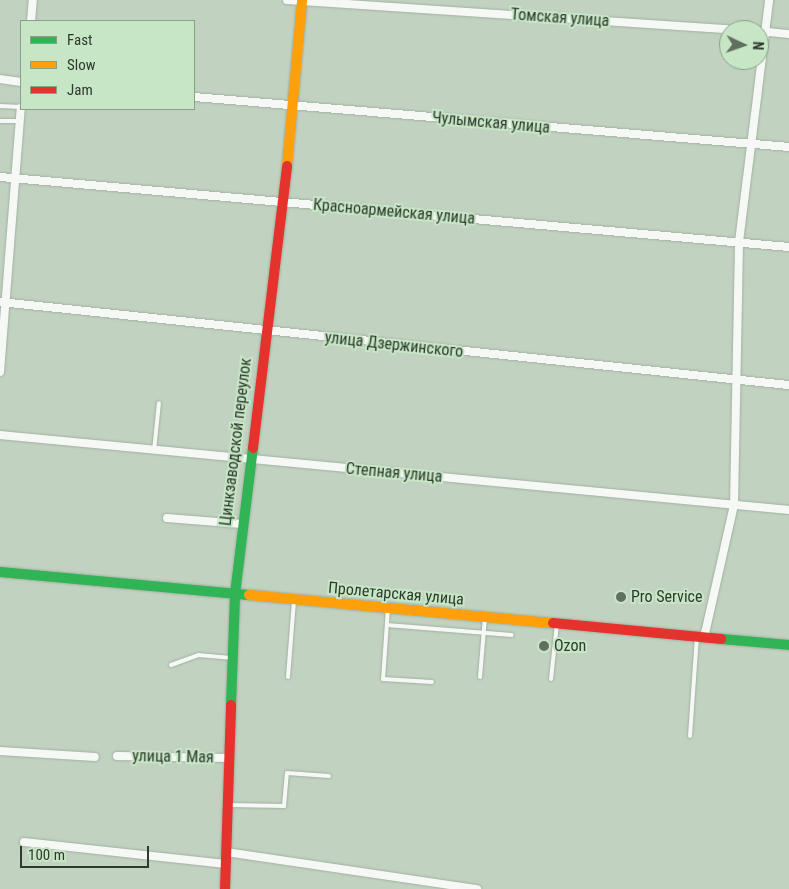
<!DOCTYPE html>
<meta charset="utf-8">
<style>
body{margin:0}
#map{position:relative;width:789px;height:889px;overflow:hidden;background:#c1d2c0;font-family:"Roboto Condensed",sans-serif}
div>[style]{position:absolute}
.roads{filter:drop-shadow(0 0 1px #a2b0a2) drop-shadow(0 0 1px #a2b0a2)}
.lane>*{height:4px;margin:-2px;padding:0 2px;transform-origin:2px;border-radius:2px;background:#f6f8f6}
.street>*{height:8px;margin:-4px;padding:0 4px;transform-origin:4px;border-radius:4px;background:#f6f8f6}
.fast>*{height:10px;margin:-5px;padding:0 5px;transform-origin:5px;border-radius:5px;background:#30b455}
.slow>*{height:10px;margin:-5px;padding:0 5px;transform-origin:5px;border-radius:5px;background:#ff9f0a}
.jam>*{height:10px;margin:-5px;padding:0 5px;transform-origin:5px;border-radius:5px;background:#e5322d}
.dots>*{width:14px;height:14px;translate:-50% -50%;box-sizing:border-box;border:2px solid #c7e6c6;border-radius:50%}
span{translate:-50% -50%;white-space:nowrap;text-align:center;line-height:1.15;-webkit-text-stroke:4px #c7e6c6;paint-order:stroke}
.street-label{font-size:16px;color:#2d3a2d}
.poi-label{font-size:16px;color:#2d3a2d}
.left{translate:0 -50%;text-align:left}
.legend{position:absolute;left:20px;top:20px;width:175px;height:90px;box-sizing:border-box;background:#c7e6c6;border:1px solid #89a189;margin:0;padding:6px 9px;list-style:none;font-size:15px;color:#2d3a2d}
.legend li{display:flex;align-items:center;gap:10px;height:25px}
.legend b{width:25px;border:1px solid #89a189}
.north{position:absolute;left:719px;top:20px;width:50px;height:50px;box-sizing:border-box;background:#c7e6c6;border:1px solid #89a189;border-radius:50%;rotate:93deg;font-size:14px;font-weight:700;line-height:20px;text-align:center;color:#2d3a2d}
.north::after{content:'';display:block;margin:auto;width:18px;height:22px;background:#616f60;clip-path:polygon(50% 0,100% 100%,50% 72%,0 100%)}
.scale{position:absolute;left:20px;top:846px;width:129px;height:22px;box-sizing:border-box;border:2px solid #2d3a2d;border-top:0;padding-left:6px;font-size:15px;line-height:18px;white-space:nowrap;color:#2d3a2d;-webkit-text-stroke:4px #c7e6c6;paint-order:stroke}
</style>
<div id="map">
<div class="roads">
<div class="lane">
<i style="left:0;top:106px;width:21px;rotate:3deg"></i>
<i style="left:0;top:121px;width:20px"></i>
<i style="left:154px;top:451px;width:48px;rotate:-84.1deg"></i>
<i style="left:388px;top:608px;width:71px;rotate:94deg"></i>
<i style="left:383px;top:679px;width:49px;rotate:3.5deg"></i>
<i style="left:387px;top:625px;width:125px;rotate:4.6deg"></i>
<i style="left:171px;top:665px;width:29px;rotate:-20deg"></i>
<i style="left:198px;top:655px;width:33px;rotate:5deg"></i>
<i style="left:288px;top:677px;width:77px;rotate:-85.5deg"></i>
<i style="left:480px;top:677px;width:60px;rotate:-85.2deg"></i>
<i style="left:551px;top:679px;width:55px;rotate:-83.8deg"></i>
<i style="left:690px;top:736px;width:99px;rotate:-86deg"></i>
<i style="left:230px;top:805px;width:54px;rotate:1.1deg"></i>
<i style="left:284px;top:806px;width:33px;rotate:-85deg"></i>
<i style="left:287px;top:773px;width:42px;rotate:4.1deg"></i>
</div>
<div class="street">
<i style="left:287px;top:0;width:457px;rotate:3.8deg"></i>
<i style="left:31px;top:21px;width:21px;rotate:-85deg"></i>
<i style="left:759px;top:31px;width:30px;rotate:6deg"></i>
<i style="left:0;top:79px;width:21px;rotate:8deg"></i>
<i style="left:194px;top:97px;width:597px;rotate:4.8deg"></i>
<i style="left:0;top:177px;width:792px;rotate:5.07deg"></i>
<i style="left:0;top:302px;width:793px;rotate:6.01deg"></i>
<i style="left:0;top:372px;width:265px;rotate:-85.5deg"></i>
<i style="left:0;top:435px;width:793px;rotate:5.43deg"></i>
<i style="left:167px;top:518px;width:75px;rotate:4.6deg"></i>
<i style="left:704px;top:638px;width:136px;rotate:-77.3deg"></i>
<i style="left:734px;top:505px;width:263px;rotate:-88.9deg"></i>
<i style="left:739px;top:242px;width:244px;rotate:-82.9deg"></i>
<i style="left:0;top:751px;width:95px;rotate:3.6deg"></i>
<i style="left:117px;top:756px;width:112px;rotate:1deg"></i>
<i style="left:24px;top:842px;width:203px;rotate:6.2deg"></i>
<i style="left:226px;top:852px;width:254px;rotate:8.4deg"></i>
</div>
<div class="fast">
<i style="left:0;top:572px;width:250px;rotate:5.3deg"></i>
<i style="left:721px;top:639px;width:68px;rotate:5deg"></i>
<i style="left:231px;top:705px;width:111px;rotate:-87.9deg"></i>
<i style="left:235px;top:594px;width:147px;rotate:-83deg"></i>
</div>
<div class="slow">
<i style="left:287px;top:166px;width:167px;rotate:-84.8deg"></i>
<i style="left:249px;top:595px;width:305px;rotate:5.3deg"></i>
</div>
<div class="jam">
<i style="left:253px;top:448px;width:284px;rotate:-83.1deg"></i>
<i style="left:553px;top:623px;width:169px;rotate:5.4deg"></i>
<i style="left:225px;top:889px;width:184px;rotate:-88.1deg"></i>
</div>
</div>
<div class="dots">
<i style="left:621px;top:597px;background:#616f60"></i>
<i style="left:544px;top:646px;background:#616f60"></i>
</div>
<div class="street-label">
<span style="left:560px;top:18px;rotate:4deg">Томская улица</span>
<span style="left:491px;top:123px;rotate:5deg">Чулымская улица</span>
<span style="left:394px;top:212px;rotate:5deg">Красноармейская улица</span>
<span style="left:394px;top:345px;rotate:6deg">улица Дзержинского</span>
<span style="left:236px;top:442px;rotate:-83deg">Цинкзаводской переулок</span>
<span style="left:394px;top:473px;rotate:5deg">Степная улица</span>
<span style="left:396px;top:594px;rotate:5deg">Пролетарская улица</span>
<span style="left:173px;top:757px;rotate:1deg">улица 1 Мая</span>
</div>
<div class="poi-label">
<span class="left" style="left:631px;top:597px">Pro Service</span>
<span class="left" style="left:554px;top:646px">Ozon</span>
</div>
<ul class="legend">
<li><b style="height:6px;background:#30b455"></b>Fast</li>
<li><b style="height:6px;background:#ff9f0a"></b>Slow</li>
<li><b style="height:6px;background:#e5322d"></b>Jam</li>
</ul>
<div class="north">N</div>
<div class="scale">100 m</div>
</div>
